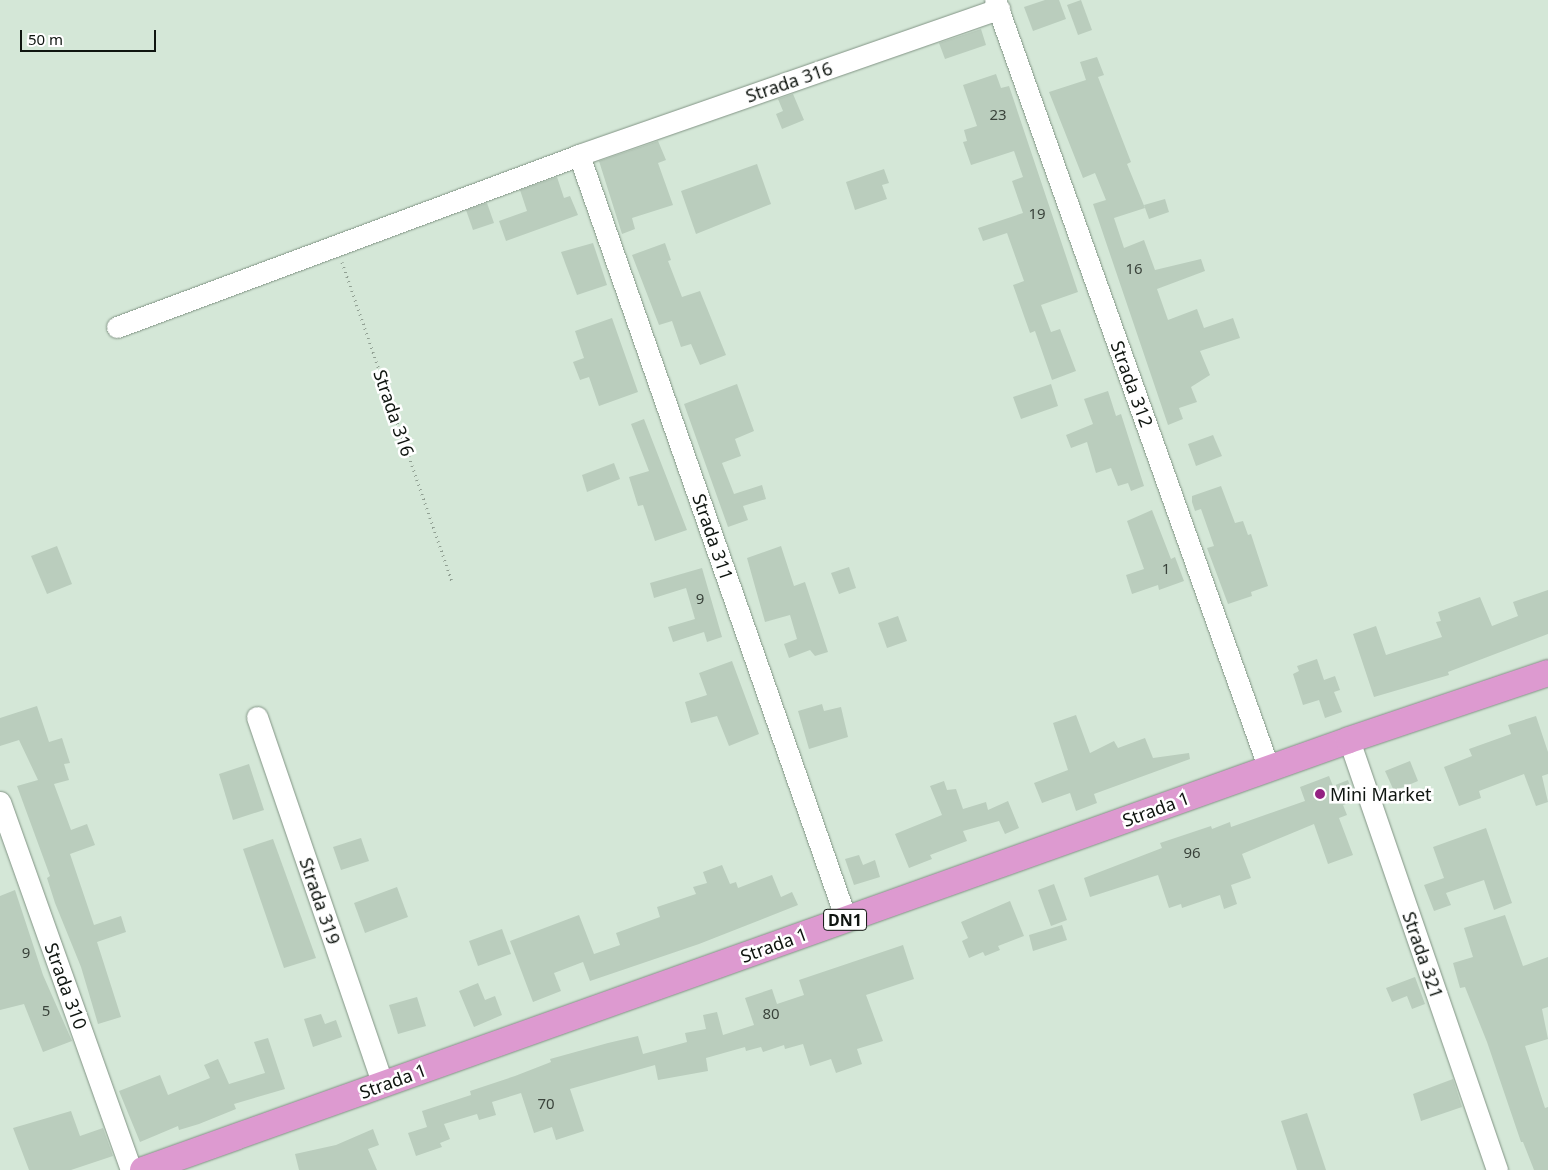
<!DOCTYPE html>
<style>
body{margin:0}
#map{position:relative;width:1548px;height:1170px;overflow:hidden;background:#d4e7d7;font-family:"Noto Sans",sans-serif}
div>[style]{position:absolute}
.building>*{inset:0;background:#bacdbd}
.path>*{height:3px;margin-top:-1.5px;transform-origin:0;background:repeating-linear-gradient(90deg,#91a093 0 1px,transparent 0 5px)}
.roads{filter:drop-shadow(0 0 1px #829485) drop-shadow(0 0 1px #829485)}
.minor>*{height:21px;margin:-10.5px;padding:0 10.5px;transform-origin:10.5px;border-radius:10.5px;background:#fff}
.major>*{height:26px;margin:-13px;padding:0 13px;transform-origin:13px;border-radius:13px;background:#dd9ad0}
.dots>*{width:14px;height:14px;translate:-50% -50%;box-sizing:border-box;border:2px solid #fff;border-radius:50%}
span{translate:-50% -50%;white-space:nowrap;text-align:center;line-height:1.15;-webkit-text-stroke:5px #fff;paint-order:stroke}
.number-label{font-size:15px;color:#3a433b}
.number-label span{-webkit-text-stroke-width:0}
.shield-label span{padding:1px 4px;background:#fff;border:1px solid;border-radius:4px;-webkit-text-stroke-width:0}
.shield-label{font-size:16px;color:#0f1510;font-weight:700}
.street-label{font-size:18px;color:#0f1510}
.poi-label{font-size:18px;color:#0f1510}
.left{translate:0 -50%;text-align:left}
.scale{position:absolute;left:20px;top:30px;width:136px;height:22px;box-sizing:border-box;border:2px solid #0f1510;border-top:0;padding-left:6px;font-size:15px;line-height:18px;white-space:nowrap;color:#0f1510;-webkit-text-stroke:4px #fff;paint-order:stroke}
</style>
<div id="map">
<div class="building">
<i style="clip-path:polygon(1045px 0,1059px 0,1066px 19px,1033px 31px,1024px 7px)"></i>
<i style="clip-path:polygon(1081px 0,1092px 30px,1078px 35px,1067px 5px)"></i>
<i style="clip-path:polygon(981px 29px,986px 45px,945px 59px,939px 43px)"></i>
<i style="clip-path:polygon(1097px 57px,1104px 75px,1098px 77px,1131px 162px,1127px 164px,1145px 208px,1114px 218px,1124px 248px,1144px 240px,1155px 270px,1201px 259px,1205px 271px,1157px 289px,1168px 320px,1197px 309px,1204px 328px,1233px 318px,1240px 338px,1200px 351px,1210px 375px,1191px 387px,1197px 402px,1179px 408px,1183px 419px,1168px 425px,1093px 204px,1106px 200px,1095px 173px,1083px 178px,1049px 92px,1086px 80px,1080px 62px)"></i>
<i style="clip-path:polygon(996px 74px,1001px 88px,1009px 86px,1078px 292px,1041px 305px,1051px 332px,1060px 329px,1076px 371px,1052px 380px,1035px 331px,1030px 333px,1013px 285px,1024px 281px,1007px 233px,983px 241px,978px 228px,1023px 213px,1012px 181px,1023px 177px,1014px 151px,971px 165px,963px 142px,967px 141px,964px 130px,977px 126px,963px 85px)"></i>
<i style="clip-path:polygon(793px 94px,804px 120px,782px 129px,776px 114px,783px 111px,778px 99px)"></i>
<i style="clip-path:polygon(658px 141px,666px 160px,658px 163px,673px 205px,632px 218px,635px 229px,622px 234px,599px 161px)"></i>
<i style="clip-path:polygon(757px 164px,771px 204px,696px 234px,681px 191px)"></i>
<i style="clip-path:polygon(884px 169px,889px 183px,882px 185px,887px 199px,855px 210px,846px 182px)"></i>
<i style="clip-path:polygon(557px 177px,564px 198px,570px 196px,578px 215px,506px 241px,499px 221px,527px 211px,520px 190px)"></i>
<i style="clip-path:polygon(1165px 199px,1169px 212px,1149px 219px,1144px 205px)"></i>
<i style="clip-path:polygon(487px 203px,494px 223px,473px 230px,466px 210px)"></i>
<i style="clip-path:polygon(593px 243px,607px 285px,577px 295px,561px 252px)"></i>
<i style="clip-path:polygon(665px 243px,671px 260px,668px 261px,682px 297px,700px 291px,726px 355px,700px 365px,691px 344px,681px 347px,672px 321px,659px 325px,632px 255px)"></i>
<i style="clip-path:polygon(612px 318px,638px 392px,599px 406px,589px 377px,580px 380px,573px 362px,584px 358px,575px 331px)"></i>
<i style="clip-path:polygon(737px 384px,754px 431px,735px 439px,741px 456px,722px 463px,734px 494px,762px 485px,766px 499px,743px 506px,748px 520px,728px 527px,684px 404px)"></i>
<i style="clip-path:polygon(1051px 384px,1058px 406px,1021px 419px,1013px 397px)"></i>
<i style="clip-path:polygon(1108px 391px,1116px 416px,1121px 414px,1144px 486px,1131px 491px,1128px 483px,1118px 486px,1111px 468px,1096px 473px,1087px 442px,1071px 448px,1066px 435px,1093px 424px,1084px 399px)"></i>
<i style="clip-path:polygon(644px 419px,687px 530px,655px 541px,643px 505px,638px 506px,629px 477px,649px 471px,631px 424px)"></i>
<i style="clip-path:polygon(1213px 435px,1222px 456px,1196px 466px,1188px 444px)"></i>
<i style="clip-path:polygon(614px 463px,620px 479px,587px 492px,582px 475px)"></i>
<i style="clip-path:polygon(1221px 486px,1235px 523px,1243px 521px,1248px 535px,1251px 534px,1268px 586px,1251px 592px,1252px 596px,1228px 604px,1207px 548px,1214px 546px,1201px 509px,1195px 511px,1192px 502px,1192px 496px)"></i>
<i style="clip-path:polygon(1152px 510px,1171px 559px,1175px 557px,1184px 581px,1159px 590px,1158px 585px,1132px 594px,1126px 575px,1144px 569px,1127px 521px)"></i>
<i style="clip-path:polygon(57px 546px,72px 584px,47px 594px,31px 556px)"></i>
<i style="clip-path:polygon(781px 546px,794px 586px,805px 582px,828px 652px,815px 656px,810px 650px,789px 658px,784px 644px,797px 639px,790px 615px,765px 622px,747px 558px)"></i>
<i style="clip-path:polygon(849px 567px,856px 588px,839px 594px,831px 573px)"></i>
<i style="clip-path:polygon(702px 568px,722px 637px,707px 642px,704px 632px,673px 642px,668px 627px,695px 619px,686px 588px,654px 598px,650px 583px)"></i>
<i style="clip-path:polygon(1548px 590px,1548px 634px,1448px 672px,1449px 675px,1374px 697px,1353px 634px,1376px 626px,1386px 655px,1442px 637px,1436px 622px,1441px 621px,1438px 612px,1480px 597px,1492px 626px,1518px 616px,1513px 602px)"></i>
<i style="clip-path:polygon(898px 616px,907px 641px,887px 648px,878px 623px)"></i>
<i style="clip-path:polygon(1317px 659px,1324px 680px,1335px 676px,1340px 690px,1334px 692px,1342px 712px,1325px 718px,1319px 700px,1303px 705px,1293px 674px,1299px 671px,1297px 666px)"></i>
<i style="clip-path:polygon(732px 661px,759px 734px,729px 746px,717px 716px,691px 723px,685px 702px,707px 695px,699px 673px)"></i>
<i style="clip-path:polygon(822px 704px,824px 711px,841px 707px,848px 737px,809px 749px,798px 711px)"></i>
<i style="clip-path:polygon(37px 706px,49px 742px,62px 738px,70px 763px,64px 764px,69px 780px,54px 784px,71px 830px,87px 824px,95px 845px,70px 854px,94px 925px,121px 916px,126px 932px,97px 942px,121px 1017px,98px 1024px,81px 967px,55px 903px,47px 878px,50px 876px,17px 786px,38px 780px,19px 740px,0 746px,0 718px)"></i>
<i style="clip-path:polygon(1076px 715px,1090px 753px,1114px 741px,1118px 748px,1145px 738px,1153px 758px,1189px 753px,1190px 759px,1094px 794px,1097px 803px,1076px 811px,1070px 793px,1042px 803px,1034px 783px,1068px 770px,1053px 723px)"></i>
<i style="clip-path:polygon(1536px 716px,1548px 752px,1548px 774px,1542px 776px,1548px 802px,1536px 806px,1524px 774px,1479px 791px,1481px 798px,1459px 806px,1444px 767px,1472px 756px,1469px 749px,1511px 734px,1508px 725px)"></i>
<i style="clip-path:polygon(1410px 761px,1418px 781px,1394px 791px,1385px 771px)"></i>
<i style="clip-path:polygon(249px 764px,264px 810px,233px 820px,219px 774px)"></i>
<i style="clip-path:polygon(1329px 776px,1333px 786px,1348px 780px,1355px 801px,1343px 805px,1347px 815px,1339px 818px,1353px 855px,1328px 864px,1314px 824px,1242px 854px,1251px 878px,1231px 885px,1237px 904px,1224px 909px,1220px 895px,1182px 908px,1181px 904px,1169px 908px,1158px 875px,1090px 897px,1084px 878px,1162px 848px,1160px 843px,1211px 826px,1212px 829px,1230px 822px,1231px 827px,1305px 801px,1300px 787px)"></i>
<i style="clip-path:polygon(944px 781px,947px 790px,956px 789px,963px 809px,986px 802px,988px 810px,1008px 801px,1019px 828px,1005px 834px,999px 821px,963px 831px,967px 841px,930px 855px,932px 859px,909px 868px,895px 834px,942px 815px,930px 786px)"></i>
<i style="clip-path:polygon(1486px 828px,1512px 903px,1494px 910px,1484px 880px,1446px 893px,1451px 905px,1434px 911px,1424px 885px,1444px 878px,1433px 847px)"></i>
<i style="clip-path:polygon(361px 838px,369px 861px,341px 870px,333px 847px)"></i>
<i style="clip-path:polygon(273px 839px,316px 958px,284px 968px,243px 849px)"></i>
<i style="clip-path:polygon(859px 855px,863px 865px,875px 860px,880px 877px,854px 885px,845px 859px)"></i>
<i style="clip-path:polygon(722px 865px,730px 884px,736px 882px,738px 888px,772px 875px,781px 897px,792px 892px,798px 905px,699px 944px,590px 981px,583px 962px,554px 973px,561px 991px,533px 1002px,510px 941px,579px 915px,594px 954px,620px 945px,616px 933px,660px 917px,657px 907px,696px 894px,693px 887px,707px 883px,703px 872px)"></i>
<i style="clip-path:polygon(1054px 884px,1067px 920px,1051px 926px,1038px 890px)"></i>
<i style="clip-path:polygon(397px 887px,408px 917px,365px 933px,354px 903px)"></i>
<i style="clip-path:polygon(15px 890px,43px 975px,72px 1041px,43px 1052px,24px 1004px,0 1010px,0 896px)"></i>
<i style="clip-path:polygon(1010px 901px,1024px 936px,998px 946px,1000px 950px,985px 956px,983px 952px,969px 958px,962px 941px,968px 938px,961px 922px)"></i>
<i style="clip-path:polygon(1505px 915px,1523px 966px,1548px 957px,1548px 1007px,1542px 1009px,1548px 1039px,1525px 1046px,1545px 1108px,1548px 1107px,1548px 1170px,1534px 1170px,1523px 1142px,1521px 1142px,1487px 1042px,1465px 987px,1460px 988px,1453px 963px,1473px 957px,1464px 928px)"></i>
<i style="clip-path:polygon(1062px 925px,1067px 940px,1033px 951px,1029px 935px)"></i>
<i style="clip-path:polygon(502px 929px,511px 954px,478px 966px,469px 941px)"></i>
<i style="clip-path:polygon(903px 945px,914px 979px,866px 995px,883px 1041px,857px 1049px,862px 1064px,836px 1073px,831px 1059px,810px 1066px,803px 1044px,785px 1049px,784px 1045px,763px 1052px,761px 1047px,746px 1051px,745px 1047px,706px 1058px,708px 1071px,658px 1080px,655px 1065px,570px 1089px,584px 1131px,556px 1140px,552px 1127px,534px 1133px,521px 1093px,492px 1102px,496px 1115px,479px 1120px,477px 1114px,444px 1124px,450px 1139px,440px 1143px,442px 1147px,416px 1156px,408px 1133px,427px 1127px,422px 1111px,471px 1095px,470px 1091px,515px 1076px,551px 1062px,550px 1059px,608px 1043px,638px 1036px,643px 1054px,687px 1042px,685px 1033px,706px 1029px,703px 1015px,717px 1012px,723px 1035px,754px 1025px,745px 998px,772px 989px,777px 1004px,804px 995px,799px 980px)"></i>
<i style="clip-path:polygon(1415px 977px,1425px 1004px,1412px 1009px,1407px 996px,1392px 1002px,1386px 988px)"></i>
<i style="clip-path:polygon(478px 983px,485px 1000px,495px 996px,502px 1015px,474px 1027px,459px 991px)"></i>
<i style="clip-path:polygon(417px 997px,426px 1026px,398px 1034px,389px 1005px)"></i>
<i style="clip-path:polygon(321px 1014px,325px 1024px,336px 1020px,342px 1037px,313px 1047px,304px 1019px)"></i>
<i style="clip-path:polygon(268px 1038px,285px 1089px,234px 1104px,236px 1109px,199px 1124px,179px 1130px,178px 1126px,140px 1142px,119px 1091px,160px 1075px,168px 1095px,210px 1078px,204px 1065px,218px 1059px,229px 1084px,265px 1073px,254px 1042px)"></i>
<i style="clip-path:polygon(1453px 1079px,1462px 1107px,1421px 1121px,1413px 1094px)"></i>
<i style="clip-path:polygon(71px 1111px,80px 1136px,103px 1128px,113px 1156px,71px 1170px,29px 1170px,13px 1128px)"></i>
<i style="clip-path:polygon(1307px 1113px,1326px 1170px,1297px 1170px,1281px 1121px)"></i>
<i style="clip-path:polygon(373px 1129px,379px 1145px,368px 1149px,377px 1170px,299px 1170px,295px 1154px,336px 1145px)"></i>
</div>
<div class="path">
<i style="left:342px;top:262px;width:337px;rotate:71deg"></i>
</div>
<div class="roads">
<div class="minor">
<i style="left:995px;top:0;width:816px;rotate:70.39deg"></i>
<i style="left:579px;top:155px;width:809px;rotate:70.74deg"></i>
<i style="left:117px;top:327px;width:493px;rotate:-20.4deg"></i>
<i style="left:579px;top:155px;width:445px;rotate:-19.2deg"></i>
<i style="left:257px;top:717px;width:388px;rotate:71.1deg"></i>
<i style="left:1349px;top:740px;width:455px;rotate:71deg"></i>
<i style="left:0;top:802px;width:391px;rotate:70.4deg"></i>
</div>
<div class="major">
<i style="left:143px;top:1170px;width:1280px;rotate:-19.62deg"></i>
<i style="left:1349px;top:740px;width:210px;rotate:-18.6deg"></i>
</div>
</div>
<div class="dots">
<i style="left:1320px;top:794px;background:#942282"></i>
</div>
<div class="number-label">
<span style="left:998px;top:115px">23</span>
<span style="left:1037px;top:214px">19</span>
<span style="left:1134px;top:269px">16</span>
<span style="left:1166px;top:569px">1</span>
<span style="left:700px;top:599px">9</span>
<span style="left:1192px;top:853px">96</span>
<span style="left:26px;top:953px">9</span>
<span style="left:46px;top:1011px">5</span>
<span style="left:771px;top:1014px">80</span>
<span style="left:546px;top:1104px">70</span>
</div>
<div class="shield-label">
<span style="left:845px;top:920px">DN1</span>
</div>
<div class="street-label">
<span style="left:789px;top:82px;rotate:-19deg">Strada 316</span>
<span style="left:1132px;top:384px;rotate:70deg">Strada 312</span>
<span style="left:394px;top:413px;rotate:71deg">Strada 316</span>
<span style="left:713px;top:537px;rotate:71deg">Strada 311</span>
<span style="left:1156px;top:809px;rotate:-20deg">Strada 1</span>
<span style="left:320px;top:901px;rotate:71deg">Strada 319</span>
<span style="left:774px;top:945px;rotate:-20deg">Strada 1</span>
<span style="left:1423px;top:955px;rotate:71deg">Strada 321</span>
<span style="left:66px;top:986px;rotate:70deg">Strada 310</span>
<span style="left:393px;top:1081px;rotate:-20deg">Strada 1</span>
</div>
<div class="poi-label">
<span class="left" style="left:1330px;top:794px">Mini Market</span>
</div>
<div class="scale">50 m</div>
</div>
